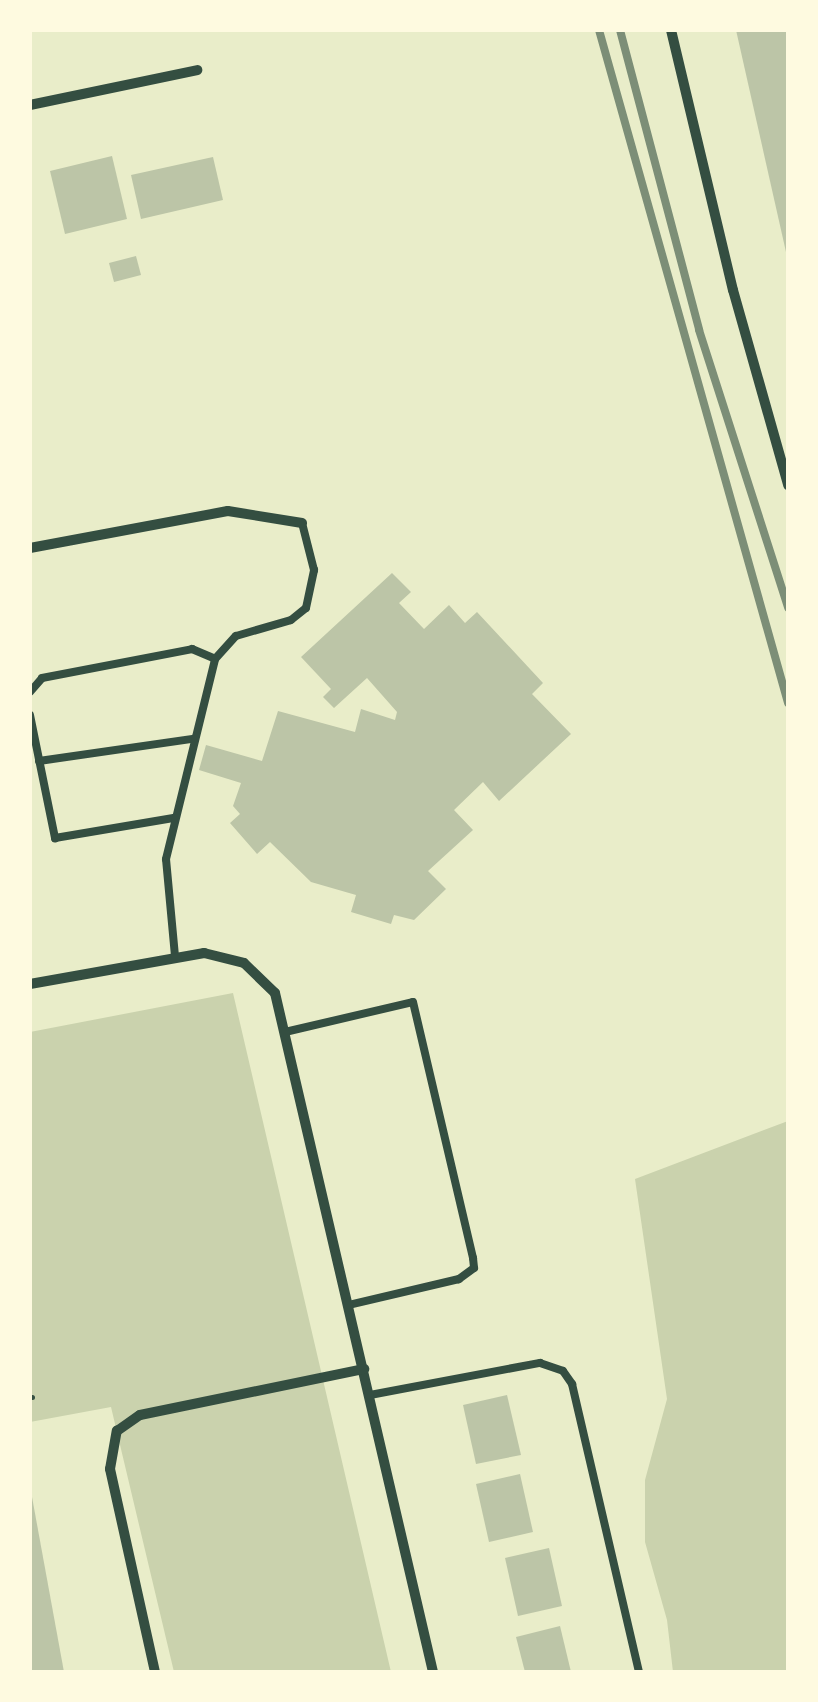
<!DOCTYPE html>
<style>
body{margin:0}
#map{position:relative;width:818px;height:1702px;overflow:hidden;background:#e9edc9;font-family:Poppins,sans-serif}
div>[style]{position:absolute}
.green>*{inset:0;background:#cad2ad}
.building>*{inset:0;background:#bcc5a7}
.path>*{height:5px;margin:-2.5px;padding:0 2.5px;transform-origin:2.5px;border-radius:2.5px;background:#344e41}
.service>*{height:8px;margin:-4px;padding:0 4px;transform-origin:4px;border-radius:4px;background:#344e41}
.minor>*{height:10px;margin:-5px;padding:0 5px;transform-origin:5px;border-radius:5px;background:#344e41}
.rail>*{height:8px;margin:-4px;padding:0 4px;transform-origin:4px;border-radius:4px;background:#7c8e77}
span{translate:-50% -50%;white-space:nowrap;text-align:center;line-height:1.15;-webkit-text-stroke:8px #fefae0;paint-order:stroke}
.frame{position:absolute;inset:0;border:32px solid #fefae0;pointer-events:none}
</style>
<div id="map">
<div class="green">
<i style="clip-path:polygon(233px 993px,391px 1672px,174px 1672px,111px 1407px,30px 1422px,30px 1032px)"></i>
<i style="clip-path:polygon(788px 1121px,788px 1672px,673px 1672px,667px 1620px,645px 1542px,645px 1480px,667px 1399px,635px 1179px)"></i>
</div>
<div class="building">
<i style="clip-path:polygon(736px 30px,788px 30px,788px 252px,786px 252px)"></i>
<i style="clip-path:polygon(112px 156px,127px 219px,65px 234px,50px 171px)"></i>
<i style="clip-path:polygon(213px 157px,223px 200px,141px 219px,131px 175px)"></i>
<i style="clip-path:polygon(136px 256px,141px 275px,114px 282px,109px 263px)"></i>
<i style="clip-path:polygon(392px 573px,411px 592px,399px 603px,424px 629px,449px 605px,465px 623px,477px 612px,543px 683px,532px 694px,571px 734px,499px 801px,483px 782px,454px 810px,473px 830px,428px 871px,446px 889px,414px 920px,394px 915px,391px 924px,351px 912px,356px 895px,311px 882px,270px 842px,257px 854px,230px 823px,240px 814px,233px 806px,241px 783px,199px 770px,206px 745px,262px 761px,278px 711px,355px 732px,361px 709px,395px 720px,397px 712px,367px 678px,334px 708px,323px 697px,331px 689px,301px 657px)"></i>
<i style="clip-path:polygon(507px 1395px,521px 1455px,476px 1464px,463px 1405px)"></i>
<i style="clip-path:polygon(520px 1474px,533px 1532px,489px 1542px,476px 1484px)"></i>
<i style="clip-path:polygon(30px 1497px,32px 1497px,64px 1672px,30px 1672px)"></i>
<i style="clip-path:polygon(549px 1548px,562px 1606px,518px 1616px,505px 1558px)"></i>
<i style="clip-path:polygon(560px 1626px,571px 1672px,525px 1672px,516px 1637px)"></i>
</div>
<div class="path">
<i style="left:30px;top:1397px;width:2px"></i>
</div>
<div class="service">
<i style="left:30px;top:692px;width:18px;rotate:-49deg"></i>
<i style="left:42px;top:678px;width:153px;rotate:-10.9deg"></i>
<i style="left:192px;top:649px;width:25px;rotate:23deg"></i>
<i style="left:30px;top:715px;width:126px;rotate:78.5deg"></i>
<i style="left:55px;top:838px;width:120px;rotate:-9.6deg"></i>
<i style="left:39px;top:761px;width:155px;rotate:-8.2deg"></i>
<i style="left:175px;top:956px;width:97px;rotate:-95.3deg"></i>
<i style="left:166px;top:859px;width:206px;rotate:-76.2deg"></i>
<i style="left:215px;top:659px;width:31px;rotate:-48deg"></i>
<i style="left:236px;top:636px;width:57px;rotate:-16.2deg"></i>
<i style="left:291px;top:620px;width:19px;rotate:-39deg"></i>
<i style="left:306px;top:608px;width:39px;rotate:-78deg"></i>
<i style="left:314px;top:570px;width:49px;rotate:-104.3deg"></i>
<i style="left:285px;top:1032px;width:131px;rotate:-13.2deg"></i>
<i style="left:413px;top:1002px;width:263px;rotate:76.8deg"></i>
<i style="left:473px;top:1258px;width:10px;rotate:84deg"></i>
<i style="left:474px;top:1268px;width:19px;rotate:144deg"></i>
<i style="left:459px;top:1279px;width:114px;rotate:166.8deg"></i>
<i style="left:370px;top:1395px;width:173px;rotate:-10.7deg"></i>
<i style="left:540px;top:1363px;width:24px;rotate:19deg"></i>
<i style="left:563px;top:1371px;width:16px;rotate:55deg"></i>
<i style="left:572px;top:1384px;width:296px;rotate:76.9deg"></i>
</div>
<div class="minor">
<i style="left:671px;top:30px;width:267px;rotate:76.6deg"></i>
<i style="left:733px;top:290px;width:203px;rotate:74.2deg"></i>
<i style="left:30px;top:105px;width:171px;rotate:-11.8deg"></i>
<i style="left:30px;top:548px;width:201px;rotate:-10.6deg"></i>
<i style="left:228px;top:511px;width:75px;rotate:9.2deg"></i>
<i style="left:30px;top:984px;width:177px;rotate:-10.1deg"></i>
<i style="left:204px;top:953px;width:41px;rotate:14deg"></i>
<i style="left:244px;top:963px;width:43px;rotate:44.1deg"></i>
<i style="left:275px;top:993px;width:697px;rotate:76.9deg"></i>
<i style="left:155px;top:1672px;width:208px;rotate:-102.5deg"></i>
<i style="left:110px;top:1469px;width:39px;rotate:-80deg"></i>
<i style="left:117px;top:1431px;width:28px;rotate:-35deg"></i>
<i style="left:140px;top:1415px;width:229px;rotate:-11.6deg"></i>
</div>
<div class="rail">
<i style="left:599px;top:30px;width:699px;rotate:74.31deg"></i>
<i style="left:620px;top:30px;width:310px;rotate:75.2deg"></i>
<i style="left:699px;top:330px;width:292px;rotate:72.2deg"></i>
</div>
<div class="frame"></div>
</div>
